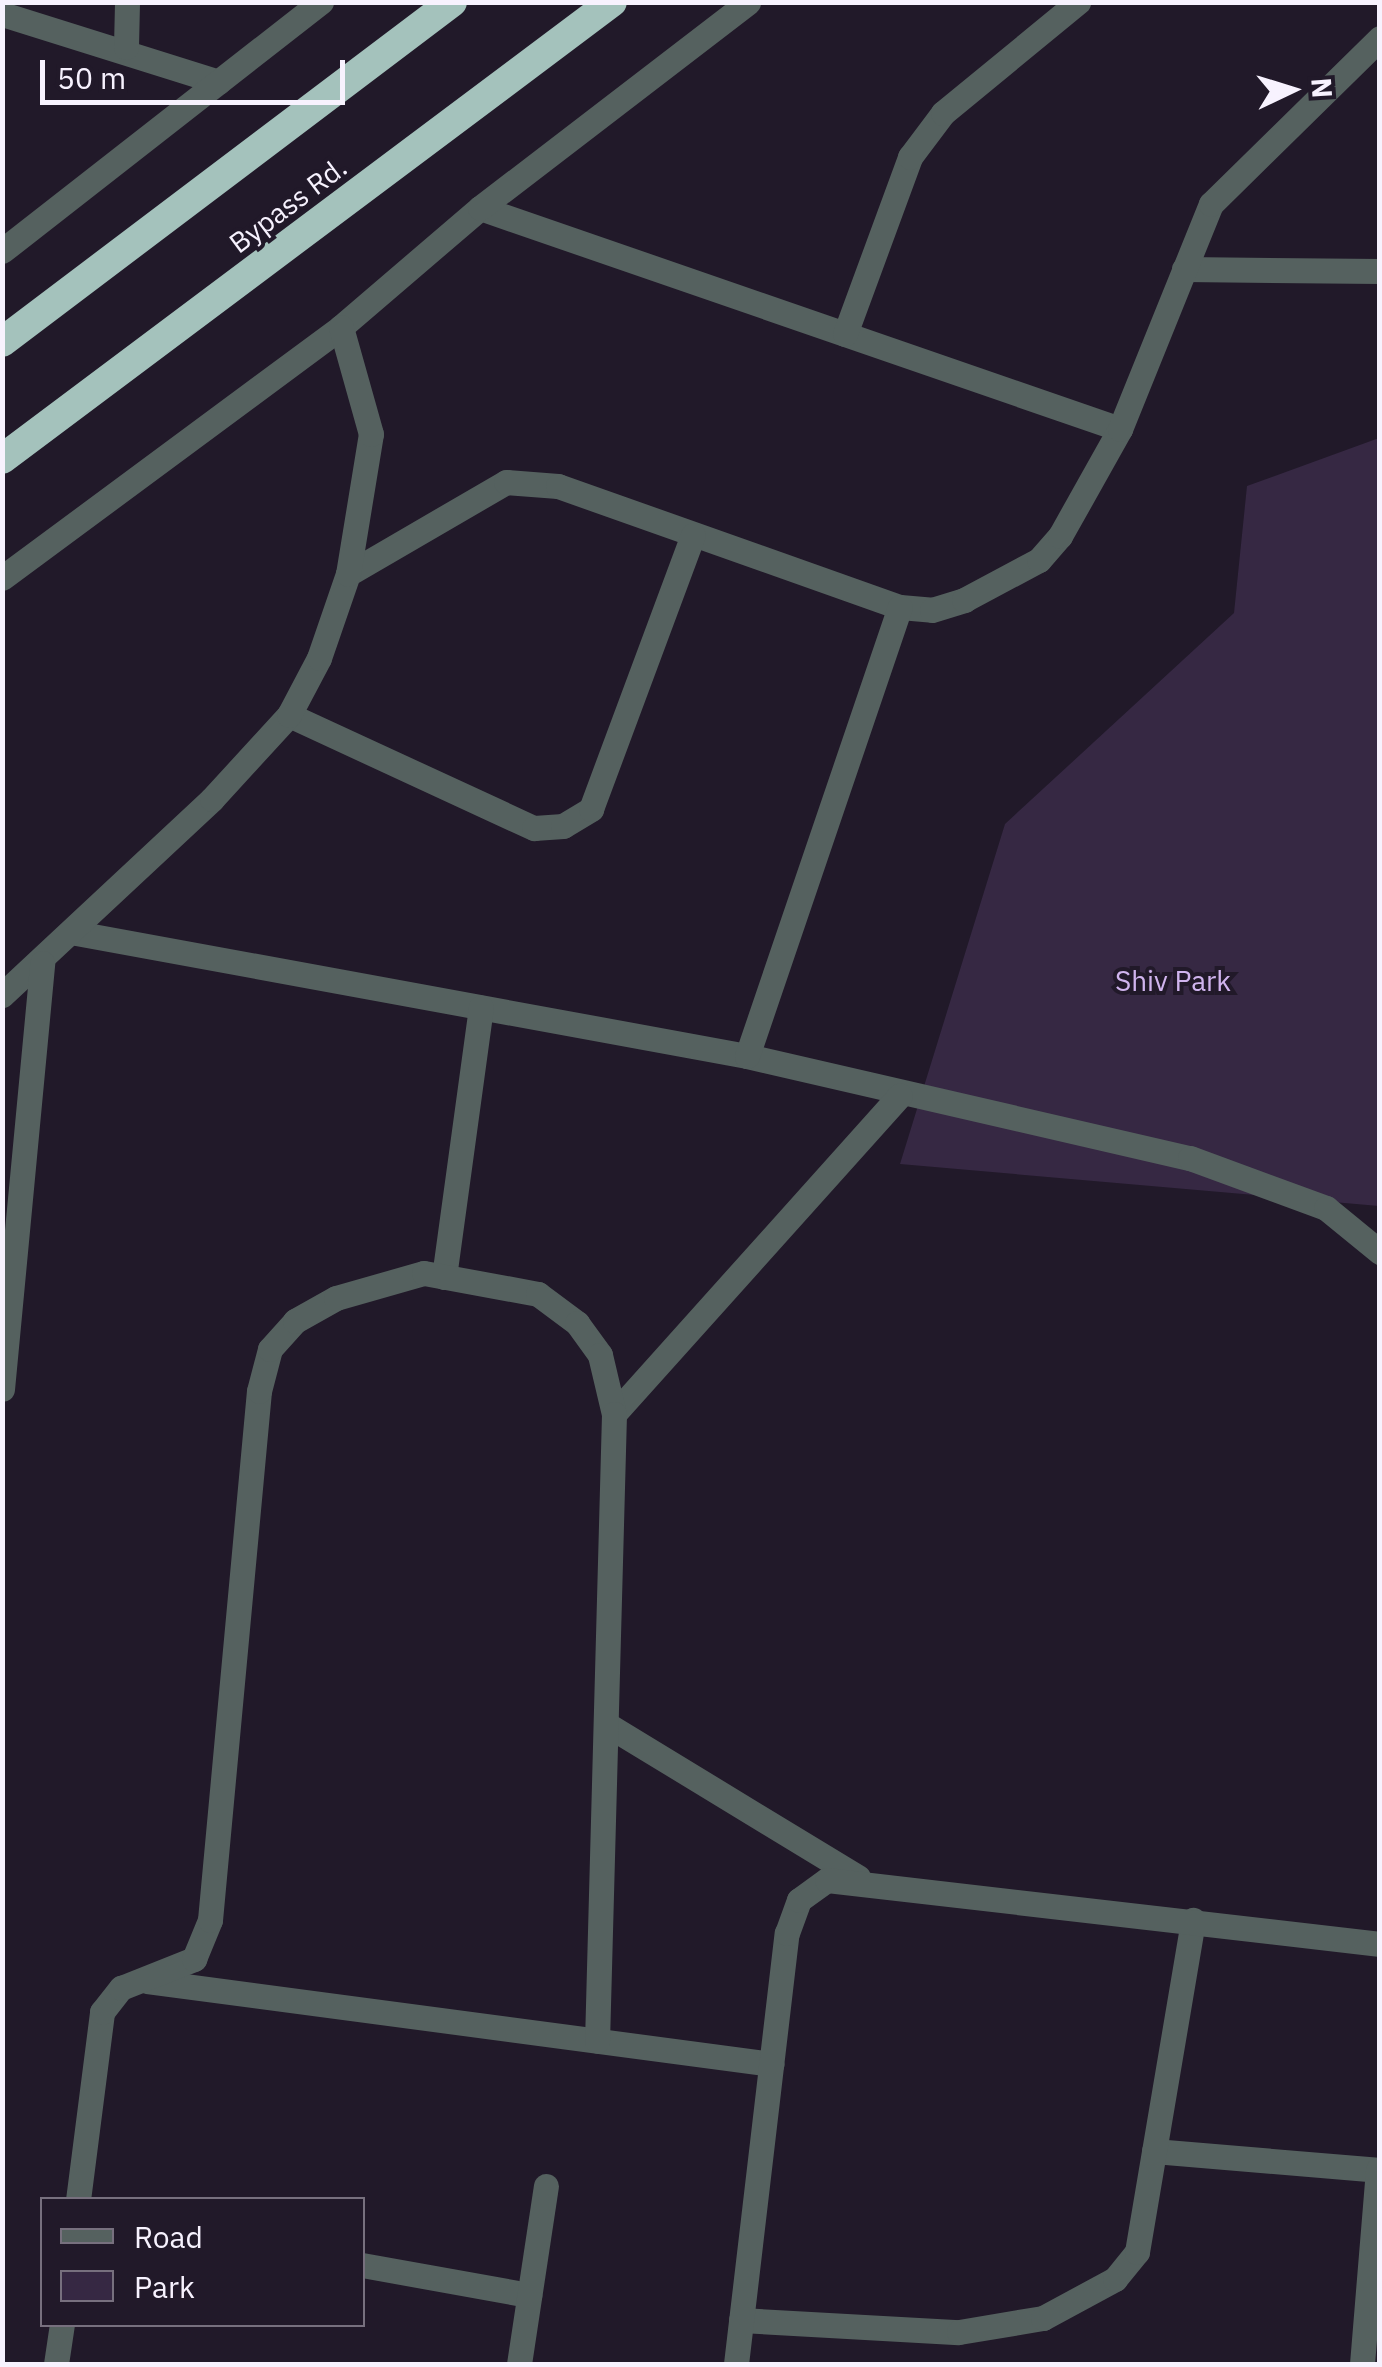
<!DOCTYPE html>
<style>
body{margin:0}
#map{position:relative;width:1382px;height:2367px;overflow:hidden;background:#211929;font-family:"IBM Plex Sans",sans-serif}
div>[style]{position:absolute}
.green>*{inset:0;background:#362843}
.minor>*{height:25px;margin:-12.5px;padding:0 12.5px;transform-origin:12.5px;border-radius:12.5px;background:#55615f}
.highway>*{height:30px;margin:-15px;padding:0 15px;transform-origin:15px;border-radius:15px;background:#a4c2bc}
span{translate:-50% -50%;white-space:nowrap;text-align:center;line-height:1.15;-webkit-text-stroke:8px #211929;paint-order:stroke}
.street-label{font-size:28px;color:#f7f2fe}
.park-label{font-size:28px;color:#d0b4ee}
.frame{position:absolute;inset:0;border:5px solid #f7f2fe;pointer-events:none}
.legend{position:absolute;left:40px;top:2197px;width:325px;height:130px;box-sizing:border-box;background:#211929;border:2px solid #77707e;margin:0;padding:12px 18px;list-style:none;font-size:30px;color:#f7f2fe}
.legend li{display:flex;align-items:center;gap:20px;height:50px}
.legend b{width:50px;border:2px solid #77707e}
.north{position:absolute;left:1242px;top:40px;width:100px;height:100px;-webkit-text-stroke:8px #211929;paint-order:stroke;rotate:86deg;font-size:28px;font-weight:700;line-height:40px;text-align:center;color:#f7f2fe}
.north::after{content:'';display:block;margin:auto;width:35px;height:45px;background:#f7f2fe;clip-path:polygon(50% 0,100% 100%,50% 72%,0 100%)}
.scale{position:absolute;left:40px;top:60px;width:305px;height:45px;box-sizing:border-box;border:5px solid #f7f2fe;border-top:0;padding-left:12px;font-size:30px;line-height:35px;white-space:nowrap;color:#f7f2fe;-webkit-text-stroke:8px #211929;paint-order:stroke}
</style>
<div id="map">
<div class="green">
<i style="clip-path:polygon(1379px 438px,1379px 1206px,900px 1164px,1005px 824px,1234px 613px,1247px 486px)"></i>
</div>
<div class="minor">
<i style="left:2px;top:14px;width:227px;rotate:17.4deg"></i>
<i style="left:126px;top:47px;width:45px;rotate:-88.7deg"></i>
<i style="left:480px;top:208px;width:677px;rotate:19.05deg"></i>
<i style="left:2px;top:251px;width:405px;rotate:-38deg"></i>
<i style="left:1184px;top:269px;width:196px;rotate:0.6deg"></i>
<i style="left:845px;top:334px;width:189px;rotate:-69.8deg"></i>
<i style="left:910px;top:157px;width:55px;rotate:-53.1deg"></i>
<i style="left:943px;top:113px;width:175px;rotate:-39.4deg"></i>
<i style="left:348px;top:574px;width:183px;rotate:-30.2deg"></i>
<i style="left:506px;top:482px;width:52px;rotate:4.4deg"></i>
<i style="left:558px;top:486px;width:363px;rotate:19.5deg"></i>
<i style="left:900px;top:607px;width:32px;rotate:5deg"></i>
<i style="left:932px;top:610px;width:34px;rotate:-17deg"></i>
<i style="left:964px;top:600px;width:85px;rotate:-28.1deg"></i>
<i style="left:1039px;top:560px;width:32px;rotate:-49deg"></i>
<i style="left:1060px;top:536px;width:123px;rotate:-60.7deg"></i>
<i style="left:1120px;top:429px;width:243px;rotate:-68deg"></i>
<i style="left:1211px;top:204px;width:237px;rotate:-44.5deg"></i>
<i style="left:2px;top:578px;width:422px;rotate:-36.5deg"></i>
<i style="left:341px;top:327px;width:183px;rotate:-40.6deg"></i>
<i style="left:480px;top:208px;width:338px;rotate:-37.5deg"></i>
<i style="left:289px;top:715px;width:270px;rotate:24.8deg"></i>
<i style="left:534px;top:828px;width:29px;rotate:-4deg"></i>
<i style="left:563px;top:826px;width:33px;rotate:-31deg"></i>
<i style="left:591px;top:809px;width:292px;rotate:-69.6deg"></i>
<i style="left:76px;top:933px;width:682px;rotate:10.39deg"></i>
<i style="left:747px;top:1056px;width:455px;rotate:13deg"></i>
<i style="left:1190px;top:1158px;width:145px;rotate:20.2deg"></i>
<i style="left:1326px;top:1208px;width:70px;rotate:39.2deg"></i>
<i style="left:2px;top:995px;width:287px;rotate:-43deg"></i>
<i style="left:212px;top:799px;width:114px;rotate:-47.5deg"></i>
<i style="left:289px;top:715px;width:64px;rotate:-62.2deg"></i>
<i style="left:319px;top:658px;width:89px;rotate:-71deg"></i>
<i style="left:348px;top:574px;width:142px;rotate:-80.7deg"></i>
<i style="left:371px;top:434px;width:111px;rotate:-105.7deg"></i>
<i style="left:747px;top:1056px;width:474px;rotate:-71.2deg"></i>
<i style="left:444px;top:1277px;width:272px;rotate:-82.2deg"></i>
<i style="left:2px;top:1389px;width:428px;rotate:-84.6deg"></i>
<i style="left:614px;top:1414px;width:428px;rotate:-48.1deg"></i>
<i style="left:606px;top:1724px;width:295px;rotate:31.3deg"></i>
<i style="left:147px;top:1981px;width:630px;rotate:7.56deg"></i>
<i style="left:1154px;top:2151px;width:227px;rotate:4.8deg"></i>
<i style="left:78px;top:2200px;width:190px;rotate:-82.7deg"></i>
<i style="left:102px;top:2012px;width:31px;rotate:-52deg"></i>
<i style="left:121px;top:1988px;width:79px;rotate:-21.7deg"></i>
<i style="left:194px;top:1959px;width:42px;rotate:-67.7deg"></i>
<i style="left:210px;top:1920px;width:531px;rotate:-84.71deg"></i>
<i style="left:259px;top:1391px;width:43px;rotate:-75.3deg"></i>
<i style="left:270px;top:1349px;width:38px;rotate:-48deg"></i>
<i style="left:295px;top:1321px;width:47px;rotate:-29.3deg"></i>
<i style="left:336px;top:1298px;width:91px;rotate:-15.9deg"></i>
<i style="left:424px;top:1273px;width:116px;rotate:10.4deg"></i>
<i style="left:538px;top:1294px;width:49px;rotate:36.6deg"></i>
<i style="left:577px;top:1323px;width:39px;rotate:54deg"></i>
<i style="left:600px;top:1355px;width:61px;rotate:76.7deg"></i>
<i style="left:614px;top:1414px;width:627px;rotate:91.55deg"></i>
<i style="left:362px;top:2265px;width:170px;rotate:10.2deg"></i>
<i style="left:741px;top:2320px;width:218px;rotate:3.2deg"></i>
<i style="left:959px;top:2332px;width:85px;rotate:-9.5deg"></i>
<i style="left:1043px;top:2318px;width:82px;rotate:-28.4deg"></i>
<i style="left:1115px;top:2279px;width:35px;rotate:-51deg"></i>
<i style="left:1137px;top:2252px;width:337px;rotate:-80.4deg"></i>
<i style="left:56px;top:2364px;width:40px;rotate:-81.5deg"></i>
<i style="left:519px;top:2364px;width:180px;rotate:-81.4deg"></i>
<i style="left:736px;top:2364px;width:434px;rotate:-83.3deg"></i>
<i style="left:787px;top:1933px;width:35px;rotate:-70deg"></i>
<i style="left:799px;top:1900px;width:34px;rotate:-36deg"></i>
<i style="left:827px;top:1880px;width:557px;rotate:6.6deg"></i>
<i style="left:1362px;top:2364px;width:195px;rotate:-85.3deg"></i>
</div>
<div class="highway">
<i style="left:2px;top:342px;width:564px;rotate:-37.07deg"></i>
<i style="left:2px;top:459px;width:762px;rotate:-36.84deg"></i>
</div>
<div class="street-label">
<span style="left:288px;top:205px;rotate:-37deg">Bypass Rd.</span>
</div>
<div class="park-label">
<span style="left:1173px;top:981px">Shiv Park</span>
</div>
<div class="frame"></div>
<ul class="legend">
<li><b style="height:12px;background:#55615f"></b>Road</li>
<li><b style="height:28px;background:#362843"></b>Park</li>
</ul>
<div class="north">N</div>
<div class="scale">50 m</div>
</div>
